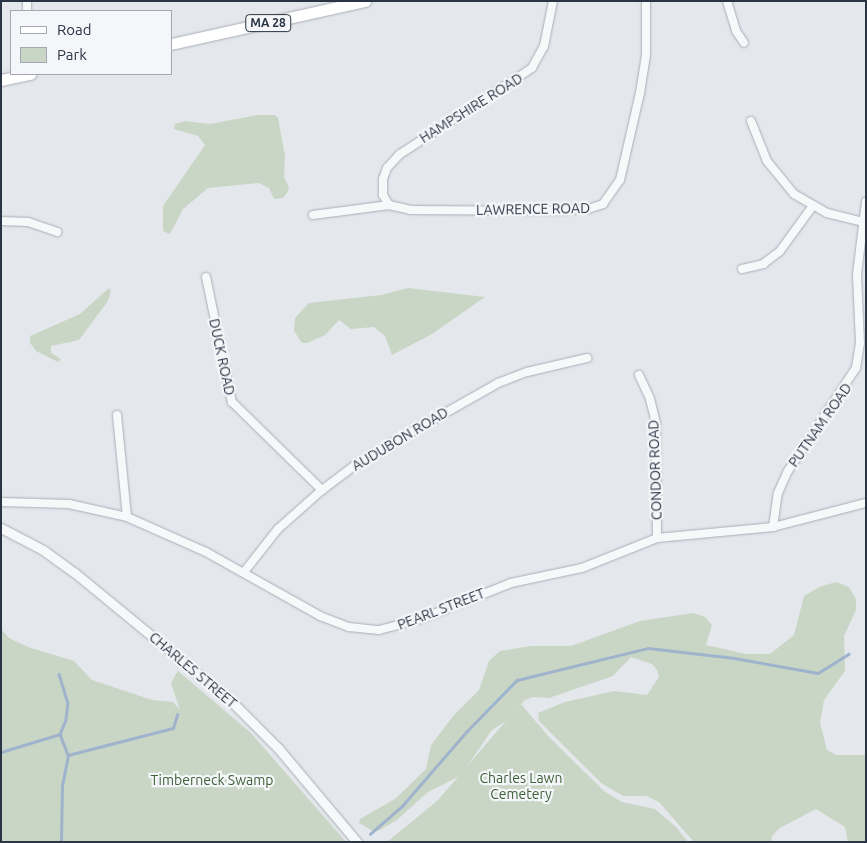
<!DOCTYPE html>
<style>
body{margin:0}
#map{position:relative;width:867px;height:843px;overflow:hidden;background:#e4e7ec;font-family:Ubuntu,sans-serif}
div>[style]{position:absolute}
.green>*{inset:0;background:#c9d6c5}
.stream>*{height:2.5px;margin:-1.25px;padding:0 1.25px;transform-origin:1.25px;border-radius:1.25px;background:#9fb4cc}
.roads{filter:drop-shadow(0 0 1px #a9aeb7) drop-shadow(0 0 1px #a9aeb7)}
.minor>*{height:8px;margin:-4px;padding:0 4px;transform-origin:4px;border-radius:4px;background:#f7f8fa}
.tertiary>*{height:9px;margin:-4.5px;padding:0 4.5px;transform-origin:4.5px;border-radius:4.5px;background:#f7f8fa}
.primary>*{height:11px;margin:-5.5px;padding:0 5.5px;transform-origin:5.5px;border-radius:5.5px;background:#fff}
span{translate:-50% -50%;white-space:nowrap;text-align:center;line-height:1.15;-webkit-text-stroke:4.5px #f4f6f9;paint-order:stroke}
.shield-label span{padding:1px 4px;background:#f4f6f9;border:1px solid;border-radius:4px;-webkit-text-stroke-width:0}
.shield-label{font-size:12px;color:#2b3445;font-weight:700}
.street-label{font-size:14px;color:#2b3445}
.park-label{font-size:14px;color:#3f6138}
.frame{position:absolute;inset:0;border:2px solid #2b3445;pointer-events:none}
.legend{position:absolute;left:10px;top:10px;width:162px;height:65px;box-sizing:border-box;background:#f4f6f9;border:1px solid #a4a8b1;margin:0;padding:6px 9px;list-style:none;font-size:15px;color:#2b3445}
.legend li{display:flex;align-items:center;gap:10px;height:25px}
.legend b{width:25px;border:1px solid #a4a8b1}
</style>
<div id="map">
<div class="green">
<i style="clip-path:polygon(257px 115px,275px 115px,278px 118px,285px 156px,284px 177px,289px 187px,287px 193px,283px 198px,274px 199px,269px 188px,259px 183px,208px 188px,183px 209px,170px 234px,163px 231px,163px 206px,205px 145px,198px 136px,174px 129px,175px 124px,185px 121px,210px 124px)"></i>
<i style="clip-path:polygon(109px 288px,111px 291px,108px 301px,79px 340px,51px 346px,51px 353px,61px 359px,58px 362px,36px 351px,30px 343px,30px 336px,80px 314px)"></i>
<i style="clip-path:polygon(408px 288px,485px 297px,432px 334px,392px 355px,385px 336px,374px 327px,351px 329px,339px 320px,325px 335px,307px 343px,302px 343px,294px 331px,295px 318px,309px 303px,381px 295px)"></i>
<i style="clip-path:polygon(evenodd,836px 582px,849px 587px,856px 599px,856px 610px,844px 636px,845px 671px,824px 700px,820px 723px,827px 750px,836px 755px,866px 755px,866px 842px,848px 842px,845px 827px,816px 809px,780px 828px,772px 836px,771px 842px,694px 842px,659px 802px,646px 796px,623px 796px,601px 783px,539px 721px,538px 713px,565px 702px,614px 691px,647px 695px,659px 677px,657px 670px,652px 664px,631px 657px,613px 676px,549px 698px,533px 697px,525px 700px,510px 717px,521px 704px,548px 736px,604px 791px,622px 802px,655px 809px,676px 827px,688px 842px,387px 842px,437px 801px,458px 777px,428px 792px,397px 820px,380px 830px,373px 831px,359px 823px,360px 819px,395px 799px,426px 769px,431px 745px,454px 715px,479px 690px,489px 661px,500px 651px,531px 646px,571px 646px,640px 621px,693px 613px,705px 617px,712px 625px,706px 645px,746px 654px,770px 654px,794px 635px,804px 596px,819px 587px,836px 582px,506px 721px,467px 766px,492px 730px,506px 721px)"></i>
<i style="clip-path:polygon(1px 629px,9px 638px,28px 647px,74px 661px,92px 680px,152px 700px,173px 702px,180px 710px,171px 683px,178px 671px,251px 733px,346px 842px,1px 842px)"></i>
</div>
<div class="stream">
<i style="left:59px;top:674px;width:30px;rotate:73deg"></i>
<i style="left:68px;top:703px;width:17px;rotate:97deg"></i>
<i style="left:66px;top:720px;width:15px;rotate:113deg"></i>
<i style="left:1px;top:752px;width:62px;rotate:-17deg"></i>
<i style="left:60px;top:734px;width:22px;rotate:69deg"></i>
<i style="left:370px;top:834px;width:43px;rotate:-41.2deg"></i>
<i style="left:402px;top:806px;width:98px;rotate:-49.1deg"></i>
<i style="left:466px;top:732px;width:73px;rotate:-45.6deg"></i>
<i style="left:517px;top:680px;width:135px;rotate:-13.7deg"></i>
<i style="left:648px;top:648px;width:87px;rotate:6.6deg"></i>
<i style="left:734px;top:658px;width:85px;rotate:10.1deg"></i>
<i style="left:818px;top:673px;width:36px;rotate:-32deg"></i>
<i style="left:61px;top:842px;width:56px;rotate:-89deg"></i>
<i style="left:62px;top:786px;width:32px;rotate:-79deg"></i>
<i style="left:68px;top:755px;width:108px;rotate:-14.4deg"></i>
<i style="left:173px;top:728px;width:14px;rotate:-73deg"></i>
</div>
<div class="roads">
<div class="minor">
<i style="left:553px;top:1px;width:46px;rotate:101.3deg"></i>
<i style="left:544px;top:46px;width:25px;rotate:119deg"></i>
<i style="left:532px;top:68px;width:158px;rotate:146.9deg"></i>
<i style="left:400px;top:154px;width:19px;rotate:133deg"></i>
<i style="left:387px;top:168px;width:12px;rotate:110deg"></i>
<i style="left:383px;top:179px;width:16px;rotate:90deg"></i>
<i style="left:383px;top:195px;width:12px;rotate:59deg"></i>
<i style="left:389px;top:205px;width:22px;rotate:13deg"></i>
<i style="left:410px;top:210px;width:147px;rotate:0.4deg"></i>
<i style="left:557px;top:211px;width:31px;rotate:-4deg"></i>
<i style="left:588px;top:209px;width:16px;rotate:-18deg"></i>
<i style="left:603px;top:204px;width:29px;rotate:-55deg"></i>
<i style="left:620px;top:180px;width:89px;rotate:-77.1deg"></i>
<i style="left:640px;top:93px;width:38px;rotate:-81deg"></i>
<i style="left:646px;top:55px;width:54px;rotate:-90deg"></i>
<i style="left:727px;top:1px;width:31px;rotate:73deg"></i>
<i style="left:736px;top:31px;width:14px;rotate:56deg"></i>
<i style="left:27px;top:11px;width:10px;rotate:-90deg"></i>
<i style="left:751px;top:121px;width:43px;rotate:68.2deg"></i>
<i style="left:767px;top:161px;width:43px;rotate:50.7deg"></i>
<i style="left:794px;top:194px;width:38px;rotate:30deg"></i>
<i style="left:827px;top:213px;width:37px;rotate:14deg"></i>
<i style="left:313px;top:215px;width:77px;rotate:-7.5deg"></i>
<i style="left:1px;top:221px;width:27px;rotate:2deg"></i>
<i style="left:28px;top:222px;width:31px;rotate:19deg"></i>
<i style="left:742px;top:269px;width:22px;rotate:-13deg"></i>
<i style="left:763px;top:264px;width:21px;rotate:-37deg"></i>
<i style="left:780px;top:251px;width:54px;rotate:-54deg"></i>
<i style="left:206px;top:277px;width:128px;rotate:78.3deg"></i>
<i style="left:232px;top:402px;width:126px;rotate:44.4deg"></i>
<i style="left:639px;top:375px;width:26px;rotate:65deg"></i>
<i style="left:650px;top:399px;width:25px;rotate:76deg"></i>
<i style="left:656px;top:423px;width:115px;rotate:89.5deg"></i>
<i style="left:117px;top:415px;width:102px;rotate:84.4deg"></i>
<i style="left:1px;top:502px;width:68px;rotate:1.7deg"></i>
<i style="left:69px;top:504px;width:59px;rotate:12.6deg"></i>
<i style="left:127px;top:517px;width:86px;rotate:23.9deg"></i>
<i style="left:206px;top:552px;width:131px;rotate:29.3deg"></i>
<i style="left:320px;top:616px;width:31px;rotate:21deg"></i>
<i style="left:349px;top:627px;width:30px;rotate:6deg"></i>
<i style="left:379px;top:630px;width:43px;rotate:-14.7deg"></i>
<i style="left:421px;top:619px;width:97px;rotate:-21.8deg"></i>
<i style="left:511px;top:583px;width:73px;rotate:-11.9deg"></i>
<i style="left:582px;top:568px;width:81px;rotate:-21.8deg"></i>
<i style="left:657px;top:538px;width:117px;rotate:-5.4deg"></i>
<i style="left:773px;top:527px;width:96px;rotate:-14.5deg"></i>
<i style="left:773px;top:527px;width:34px;rotate:-82deg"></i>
<i style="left:778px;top:493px;width:24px;rotate:-66deg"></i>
<i style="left:788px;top:471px;width:123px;rotate:-56.6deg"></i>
<i style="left:856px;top:368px;width:25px;rotate:-81deg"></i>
<i style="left:860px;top:343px;width:69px;rotate:-92.5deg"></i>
<i style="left:857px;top:274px;width:73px;rotate:-82.9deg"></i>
<i style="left:244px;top:572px;width:55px;rotate:-51.7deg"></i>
<i style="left:278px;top:529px;width:59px;rotate:-41.6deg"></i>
<i style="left:322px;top:490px;width:50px;rotate:-36.9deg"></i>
<i style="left:362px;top:460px;width:156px;rotate:-29.5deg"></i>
<i style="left:498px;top:383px;width:31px;rotate:-21deg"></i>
<i style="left:527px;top:372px;width:62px;rotate:-13.1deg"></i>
</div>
<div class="tertiary">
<i style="left:1px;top:528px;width:47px;rotate:27.6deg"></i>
<i style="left:43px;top:550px;width:39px;rotate:36deg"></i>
<i style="left:75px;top:573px;width:203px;rotate:39.4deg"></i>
<i style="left:232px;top:702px;width:65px;rotate:45deg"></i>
<i style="left:278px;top:748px;width:123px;rotate:50deg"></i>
</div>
<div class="primary">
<i style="left:171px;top:44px;width:199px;rotate:-12.5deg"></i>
<i style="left:1px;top:80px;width:30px;rotate:-12deg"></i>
</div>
</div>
<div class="shield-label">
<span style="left:268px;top:23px">MA 28</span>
</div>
<div class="street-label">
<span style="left:471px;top:108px;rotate:-32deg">HAMPSHIRE ROAD</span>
<span style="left:533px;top:209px;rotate:-1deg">LAWRENCE ROAD</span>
<span style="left:222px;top:357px;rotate:78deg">DUCK ROAD</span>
<span style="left:820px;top:425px;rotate:-55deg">PUTNAM ROAD</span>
<span style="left:400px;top:439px;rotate:-31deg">AUDUBON ROAD</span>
<span style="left:655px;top:470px;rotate:-92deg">CONDOR ROAD</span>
<span style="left:441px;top:609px;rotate:-21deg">PEARL STREET</span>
<span style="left:193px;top:670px;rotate:40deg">CHARLES STREET</span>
</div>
<div class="park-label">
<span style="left:521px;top:786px">Charles Lawn<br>Cemetery</span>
<span style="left:212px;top:780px">Timberneck Swamp</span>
</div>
<div class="frame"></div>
<ul class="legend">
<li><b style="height:6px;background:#fff"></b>Road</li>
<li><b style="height:14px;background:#c9d6c5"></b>Park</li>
</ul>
</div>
